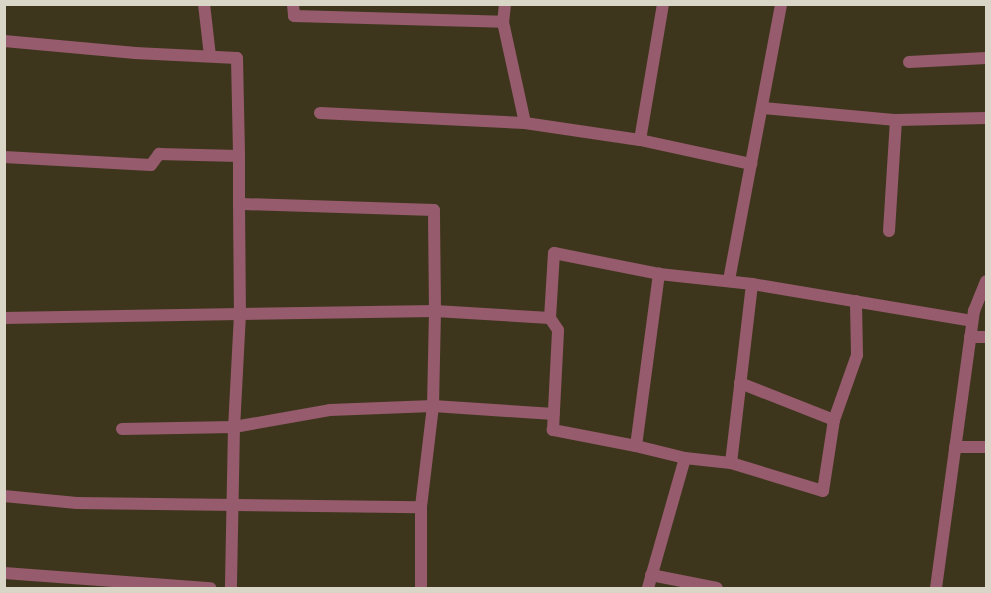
<!DOCTYPE html>
<style>
body{margin:0}
#map{position:relative;width:991px;height:593px;overflow:hidden;background:#3e361c;font-family:Montserrat,sans-serif}
div>[style]{position:absolute}
.minor>*{height:12px;margin:-6px;padding:0 6px;transform-origin:6px;border-radius:6px;background:#965b6d}
span{translate:-50% -50%;white-space:nowrap;text-align:center;line-height:1.15;-webkit-text-stroke:6px #211e12;paint-order:stroke}
.frame{position:absolute;inset:0;border:6px solid #dad6c7;pointer-events:none}
</style>
<div id="map">
<div class="minor">
<i style="left:204px;top:4px;width:52px;rotate:83.4deg"></i>
<i style="left:293px;top:4px;width:12px;rotate:85deg"></i>
<i style="left:294px;top:16px;width:209px;rotate:1.6deg"></i>
<i style="left:505px;top:4px;width:18px;rotate:96deg"></i>
<i style="left:503px;top:22px;width:103px;rotate:77.7deg"></i>
<i style="left:525px;top:123px;width:116px;rotate:8.4deg"></i>
<i style="left:640px;top:140px;width:114px;rotate:12.2deg"></i>
<i style="left:4px;top:41px;width:132px;rotate:5.2deg"></i>
<i style="left:135px;top:53px;width:102px;rotate:2.8deg"></i>
<i style="left:237px;top:58px;width:98px;rotate:88.8deg"></i>
<i style="left:239px;top:156px;width:48px;rotate:90deg"></i>
<i style="left:239px;top:204px;width:110px;rotate:89.5deg"></i>
<i style="left:240px;top:314px;width:195px;rotate:-0.9deg"></i>
<i style="left:435px;top:311px;width:101px;rotate:-90.6deg"></i>
<i style="left:434px;top:210px;width:195px;rotate:-178.2deg"></i>
<i style="left:909px;top:62px;width:77px;rotate:-3deg"></i>
<i style="left:763px;top:108px;width:134px;rotate:5.2deg"></i>
<i style="left:320px;top:113px;width:205px;rotate:2.8deg"></i>
<i style="left:640px;top:140px;width:138px;rotate:-80.4deg"></i>
<i style="left:4px;top:157px;width:147px;rotate:3.1deg"></i>
<i style="left:151px;top:165px;width:14px;rotate:-54deg"></i>
<i style="left:159px;top:154px;width:80px;rotate:1.4deg"></i>
<i style="left:889px;top:231px;width:111px;rotate:-86.4deg"></i>
<i style="left:896px;top:120px;width:90px;rotate:-1.3deg"></i>
<i style="left:729px;top:280px;width:281px;rotate:-79.3deg"></i>
<i style="left:4px;top:318px;width:236px;rotate:-1deg"></i>
<i style="left:240px;top:314px;width:113px;rotate:93deg"></i>
<i style="left:234px;top:427px;width:161px;rotate:91.1deg"></i>
<i style="left:550px;top:318px;width:115px;rotate:-176.5deg"></i>
<i style="left:435px;top:311px;width:95px;rotate:91.2deg"></i>
<i style="left:433px;top:406px;width:121px;rotate:3.8deg"></i>
<i style="left:970px;top:337px;width:16px"></i>
<i style="left:834px;top:420px;width:69px;rotate:-70.5deg"></i>
<i style="left:857px;top:355px;width:54px;rotate:-91.1deg"></i>
<i style="left:122px;top:429px;width:112px;rotate:-1deg"></i>
<i style="left:234px;top:427px;width:97px;rotate:-10deg"></i>
<i style="left:330px;top:410px;width:103px;rotate:-2.2deg"></i>
<i style="left:433px;top:406px;width:102px;rotate:96.8deg"></i>
<i style="left:421px;top:507px;width:81px;rotate:90deg"></i>
<i style="left:636px;top:446px;width:85px;rotate:-169.1deg"></i>
<i style="left:553px;top:430px;width:100px;rotate:-87.1deg"></i>
<i style="left:558px;top:330px;width:14px;rotate:-124deg"></i>
<i style="left:550px;top:318px;width:65px;rotate:-86.5deg"></i>
<i style="left:554px;top:253px;width:107px;rotate:11.3deg"></i>
<i style="left:955px;top:447px;width:31px"></i>
<i style="left:685px;top:458px;width:50px;rotate:-166.2deg"></i>
<i style="left:636px;top:446px;width:174px;rotate:-82.4deg"></i>
<i style="left:659px;top:274px;width:94px;rotate:6.1deg"></i>
<i style="left:731px;top:463px;width:96px;rotate:16.9deg"></i>
<i style="left:823px;top:491px;width:72px;rotate:-81.2deg"></i>
<i style="left:834px;top:420px;width:101px;rotate:-158.5deg"></i>
<i style="left:4px;top:496px;width:73px;rotate:5.5deg"></i>
<i style="left:77px;top:503px;width:344px;rotate:0.7deg"></i>
<i style="left:4px;top:573px;width:207px;rotate:4.2deg"></i>
<i style="left:651px;top:575px;width:67px;rotate:11.1deg"></i>
<i style="left:648px;top:588px;width:135px;rotate:-74.1deg"></i>
<i style="left:685px;top:458px;width:46px;rotate:6.2deg"></i>
<i style="left:731px;top:463px;width:180px;rotate:-83.3deg"></i>
<i style="left:752px;top:284px;width:223px;rotate:9.5deg"></i>
<i style="left:936px;top:588px;width:280px;rotate:-82.2deg"></i>
<i style="left:974px;top:311px;width:32px;rotate:-68deg"></i>
</div>
<div class="frame"></div>
</div>
